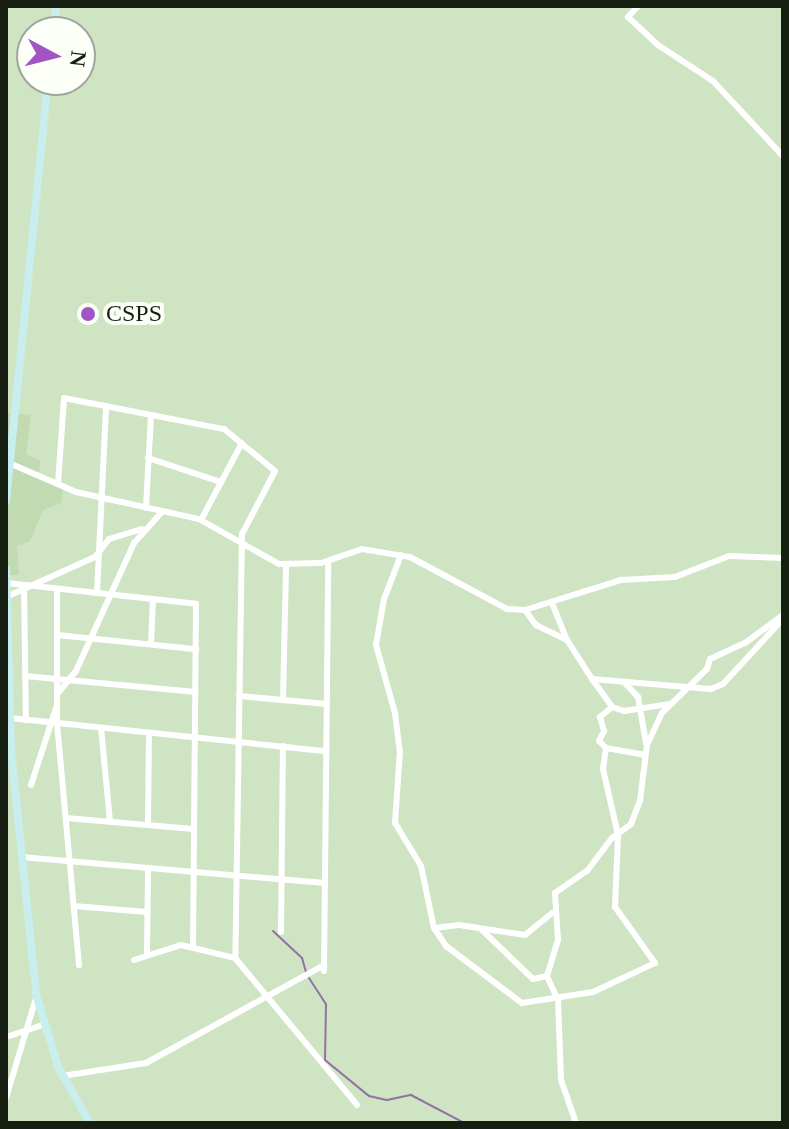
<!DOCTYPE html>
<style>
body{margin:0}
#map{position:relative;width:789px;height:1129px;overflow:hidden;background:#cfe4c2;font-family:"Times New Roman",serif}
div>[style]{position:absolute}
.built>*{inset:0;background:#c1dab2}
.stream>*{height:2px;margin:-1px;padding:0 1px;transform-origin:1px;border-radius:1px;background:#9272a3}
.street>*{height:6px;margin:-3px;padding:0 3px;transform-origin:3px;border-radius:3px;background:#fff}
.secondary>*{height:8px;margin:-4px;padding:0 4px;transform-origin:4px;border-radius:4px;background:#c8eeee}
.dots>*{width:22px;height:22px;translate:-50% -50%;box-sizing:border-box;border:4px solid #fbfff8;border-radius:50%}
span{translate:-50% -50%;white-space:nowrap;text-align:center;line-height:1.15;-webkit-text-stroke:8px #fbfff8;paint-order:stroke}
.poi-label{font-size:24px;color:#161e12}
.left{translate:0 -50%;text-align:left}
.frame{position:absolute;inset:0;border:8px solid #161e12;pointer-events:none}
.north{position:absolute;left:16px;top:16px;width:80px;height:80px;box-sizing:border-box;background:#fbfff8;border:2px solid #9fa59c;border-radius:50%;rotate:97deg;font-size:22px;font-weight:700;line-height:32px;text-align:center;color:#161e12}
.north::after{content:'';display:block;margin:auto;width:28px;height:36px;background:#a254c5;clip-path:polygon(50% 0,100% 100%,50% 72%,0 100%)}
</style>
<div id="map">
<div class="built">
<i style="clip-path:polygon(6px 413px,31px 415px,26px 454px,40px 461px,39px 476px,64px 487px,61px 503px,43px 510px,30px 541px,17px 546px,19px 575px,6px 575px)"></i>
</div>
<div class="stream">
<i style="left:273px;top:931px;width:40px;rotate:43deg"></i>
<i style="left:302px;top:958px;width:15px;rotate:74deg"></i>
<i style="left:309px;top:978px;width:31px;rotate:57deg"></i>
<i style="left:326px;top:1004px;width:56px;rotate:91deg"></i>
<i style="left:325px;top:1060px;width:57px;rotate:39.3deg"></i>
<i style="left:369px;top:1096px;width:18px;rotate:13deg"></i>
<i style="left:387px;top:1100px;width:25px;rotate:-12deg"></i>
<i style="left:411px;top:1095px;width:60px;rotate:27.8deg"></i>
</div>
<div class="street">
<i style="left:638px;top:6px;width:15px;rotate:132deg"></i>
<i style="left:628px;top:17px;width:41px;rotate:43deg"></i>
<i style="left:658px;top:45px;width:66px;rotate:33.2deg"></i>
<i style="left:713px;top:81px;width:103px;rotate:47deg"></i>
<i style="left:148px;top:458px;width:77px;rotate:18.2deg"></i>
<i style="left:9px;top:463px;width:73px;rotate:23.4deg"></i>
<i style="left:76px;top:492px;width:126px;rotate:12.4deg"></i>
<i style="left:199px;top:519px;width:92px;rotate:29.4deg"></i>
<i style="left:279px;top:564px;width:42px;rotate:-1.4deg"></i>
<i style="left:321px;top:563px;width:43px;rotate:-18.9deg"></i>
<i style="left:362px;top:549px;width:49px;rotate:9.5deg"></i>
<i style="left:410px;top:557px;width:110px;rotate:28.2deg"></i>
<i style="left:507px;top:609px;width:18px;rotate:3deg"></i>
<i style="left:525px;top:610px;width:101px;rotate:-17.4deg"></i>
<i style="left:621px;top:580px;width:54px;rotate:-3.2deg"></i>
<i style="left:675px;top:577px;width:58px;rotate:-21.3deg"></i>
<i style="left:729px;top:556px;width:54px;rotate:2.1deg"></i>
<i style="left:58px;top:484px;width:86px;rotate:-86deg"></i>
<i style="left:64px;top:398px;width:163px;rotate:11deg"></i>
<i style="left:224px;top:429px;width:66px;rotate:39.5deg"></i>
<i style="left:275px;top:471px;width:71px;rotate:117.6deg"></i>
<i style="left:242px;top:534px;width:424px;rotate:90.9deg"></i>
<i style="left:146px;top:508px;width:93px;rotate:-86.9deg"></i>
<i style="left:201px;top:520px;width:87px;rotate:-62deg"></i>
<i style="left:401px;top:555px;width:47px;rotate:111.1deg"></i>
<i style="left:384px;top:599px;width:47px;rotate:99.9deg"></i>
<i style="left:376px;top:645px;width:71px;rotate:74.4deg"></i>
<i style="left:395px;top:713px;width:38px;rotate:83deg"></i>
<i style="left:400px;top:751px;width:72px;rotate:94deg"></i>
<i style="left:395px;top:823px;width:50px;rotate:58.8deg"></i>
<i style="left:421px;top:866px;width:63px;rotate:78.2deg"></i>
<i style="left:434px;top:928px;width:22px;rotate:56deg"></i>
<i style="left:446px;top:946px;width:95px;rotate:36.9deg"></i>
<i style="left:522px;top:1003px;width:72px;rotate:-8.8deg"></i>
<i style="left:593px;top:992px;width:68px;rotate:-25.1deg"></i>
<i style="left:655px;top:963px;width:69px;rotate:-125.5deg"></i>
<i style="left:615px;top:907px;width:72px;rotate:-87.6deg"></i>
<i style="left:618px;top:835px;width:68px;rotate:-102.8deg"></i>
<i style="left:603px;top:769px;width:21px;rotate:-82deg"></i>
<i style="left:7px;top:583px;width:190px;rotate:6.3deg"></i>
<i style="left:196px;top:604px;width:341px;rotate:90.5deg"></i>
<i style="left:24px;top:585px;width:135px;rotate:89.2deg"></i>
<i style="left:57px;top:589px;width:134px;rotate:90deg"></i>
<i style="left:57px;top:723px;width:243px;rotate:84.8deg"></i>
<i style="left:97px;top:593px;width:187px;rotate:-87.2deg"></i>
<i style="left:6px;top:597px;width:98px;rotate:-24.2deg"></i>
<i style="left:95px;top:557px;width:23px;rotate:-52deg"></i>
<i style="left:109px;top:539px;width:34px;rotate:-17deg"></i>
<i style="left:552px;top:603px;width:40px;rotate:68deg"></i>
<i style="left:525px;top:610px;width:19px;rotate:54deg"></i>
<i style="left:536px;top:625px;width:34px;rotate:26deg"></i>
<i style="left:567px;top:640px;width:46px;rotate:57.3deg"></i>
<i style="left:592px;top:679px;width:119px;rotate:4.8deg"></i>
<i style="left:711px;top:689px;width:13px;rotate:-23deg"></i>
<i style="left:723px;top:684px;width:88px;rotate:-47.3deg"></i>
<i style="left:57px;top:635px;width:140px;rotate:5.8deg"></i>
<i style="left:151px;top:644px;width:45px;rotate:-87.5deg"></i>
<i style="left:25px;top:676px;width:171px;rotate:5.4deg"></i>
<i style="left:592px;top:679px;width:34px;rotate:54deg"></i>
<i style="left:612px;top:707px;width:13px;rotate:18deg"></i>
<i style="left:624px;top:711px;width:47px;rotate:-8.7deg"></i>
<i style="left:624px;top:682px;width:21px;rotate:47deg"></i>
<i style="left:638px;top:697px;width:47px;rotate:80.1deg"></i>
<i style="left:58px;top:693px;width:28px;rotate:-51deg"></i>
<i style="left:76px;top:671px;width:141px;rotate:-65.6deg"></i>
<i style="left:134px;top:543px;width:42px;rotate:-47.9deg"></i>
<i style="left:239px;top:696px;width:88px;rotate:5.2deg"></i>
<i style="left:283px;top:700px;width:134px;rotate:-88.7deg"></i>
<i style="left:612px;top:707px;width:16px;rotate:140deg"></i>
<i style="left:600px;top:717px;width:15px;rotate:74deg"></i>
<i style="left:604px;top:731px;width:11px;rotate:117deg"></i>
<i style="left:599px;top:741px;width:10px;rotate:45deg"></i>
<i style="left:606px;top:748px;width:40px;rotate:10deg"></i>
<i style="left:10px;top:718px;width:318px;rotate:6deg"></i>
<i style="left:101px;top:728px;width:94px;rotate:84.5deg"></i>
<i style="left:31px;top:785px;width:81px;rotate:-72deg"></i>
<i style="left:66px;top:818px;width:128px;rotate:4.9deg"></i>
<i style="left:148px;top:825px;width:92px;rotate:-89.4deg"></i>
<i style="left:21px;top:857px;width:305px;rotate:4.9deg"></i>
<i style="left:74px;top:906px;width:73px;rotate:4.7deg"></i>
<i style="left:434px;top:928px;width:25px;rotate:-7deg"></i>
<i style="left:459px;top:925px;width:67px;rotate:8.6deg"></i>
<i style="left:525px;top:935px;width:35px;rotate:-39deg"></i>
<i style="left:481px;top:929px;width:72px;rotate:43.9deg"></i>
<i style="left:533px;top:979px;width:14px;rotate:-12deg"></i>
<i style="left:281px;top:932px;width:186px;rotate:-89.4deg"></i>
<i style="left:147px;top:953px;width:85px;rotate:-89.3deg"></i>
<i style="left:134px;top:960px;width:49px;rotate:-17.7deg"></i>
<i style="left:181px;top:945px;width:56px;rotate:13.5deg"></i>
<i style="left:235px;top:958px;width:191px;rotate:50.3deg"></i>
<i style="left:324px;top:971px;width:409px;rotate:-89.4deg"></i>
<i style="left:6px;top:1037px;width:40px;rotate:-18deg"></i>
<i style="left:62px;top:1076px;width:85px;rotate:-8.8deg"></i>
<i style="left:146px;top:1063px;width:203px;rotate:-28.8deg"></i>
<i style="left:6px;top:1098px;width:104px;rotate:-73.3deg"></i>
<i style="left:576px;top:1123px;width:46px;rotate:-109.2deg"></i>
<i style="left:561px;top:1080px;width:80px;rotate:-92.1deg"></i>
<i style="left:558px;top:1000px;width:26px;rotate:-115deg"></i>
<i style="left:547px;top:976px;width:38px;rotate:-73deg"></i>
<i style="left:558px;top:940px;width:47px;rotate:-93.7deg"></i>
<i style="left:555px;top:893px;width:39px;rotate:-35deg"></i>
<i style="left:587px;top:871px;width:41px;rotate:-52.9deg"></i>
<i style="left:612px;top:838px;width:24px;rotate:-36deg"></i>
<i style="left:631px;top:824px;width:25px;rotate:-69deg"></i>
<i style="left:640px;top:801px;width:56px;rotate:-82.9deg"></i>
<i style="left:647px;top:745px;width:35px;rotate:-65deg"></i>
<i style="left:662px;top:713px;width:63px;rotate:-44.4deg"></i>
<i style="left:707px;top:669px;width:10px;rotate:-73deg"></i>
<i style="left:710px;top:659px;width:38px;rotate:-25deg"></i>
<i style="left:745px;top:643px;width:47px;rotate:-36.4deg"></i>
</div>
<div class="secondary">
<i style="left:53px;top:32px;width:26px;rotate:-83deg"></i>
<i style="left:6px;top:501px;width:423px;rotate:-84.3deg"></i>
<i style="left:6px;top:569px;width:181px;rotate:88.4deg"></i>
<i style="left:11px;top:750px;width:245px;rotate:84.1deg"></i>
<i style="left:36px;top:994px;width:76px;rotate:73.2deg"></i>
<i style="left:58px;top:1067px;width:64px;rotate:60.3deg"></i>
</div>
<div class="dots">
<i style="left:88px;top:314px;background:#a254c5"></i>
</div>
<div class="poi-label">
<span class="left" style="left:106px;top:314px">CSPS</span>
</div>
<div class="frame"></div>
<div class="north">N</div>
</div>
